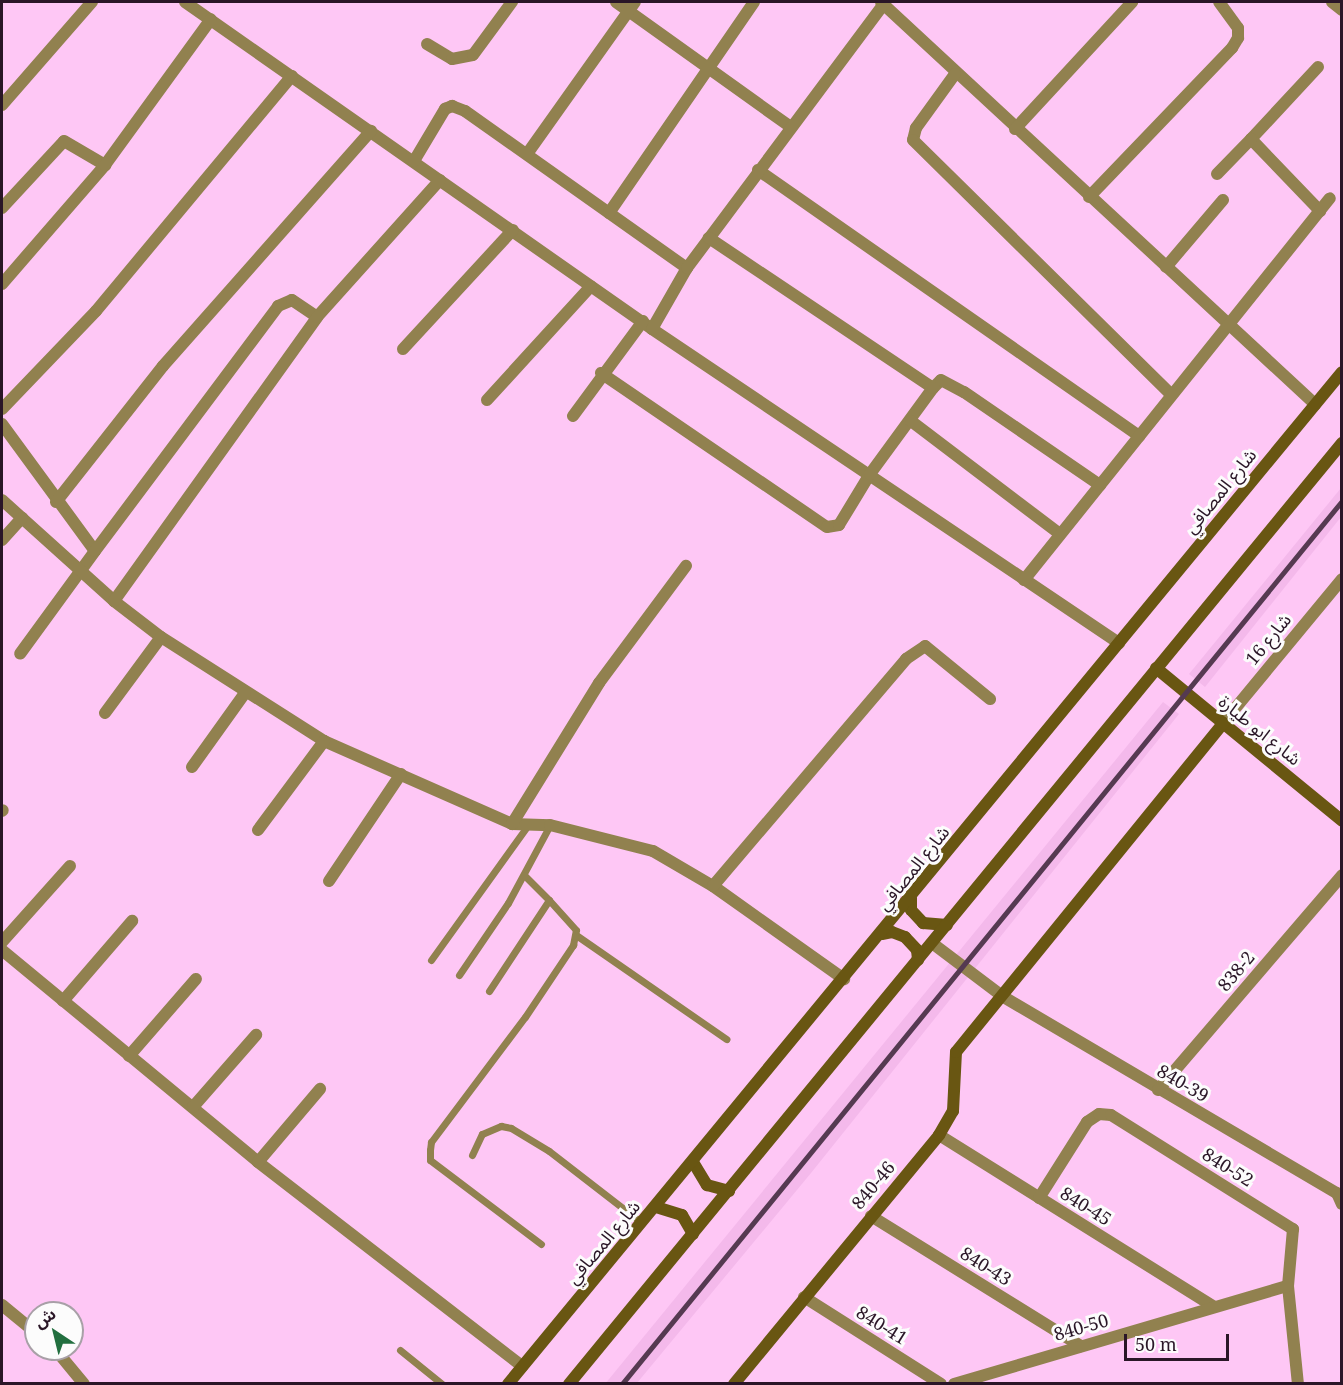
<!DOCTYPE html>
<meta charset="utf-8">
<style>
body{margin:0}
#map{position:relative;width:1343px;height:1385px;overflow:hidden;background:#fec7f5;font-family:"Noto Serif","Noto Sans Arabic",serif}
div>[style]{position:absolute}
.built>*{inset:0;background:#f4b9eb}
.lane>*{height:7px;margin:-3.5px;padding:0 3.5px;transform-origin:3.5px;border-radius:3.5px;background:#91814f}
.street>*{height:12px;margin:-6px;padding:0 6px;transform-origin:6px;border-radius:6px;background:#91814f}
.secondary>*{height:12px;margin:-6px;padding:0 6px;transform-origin:6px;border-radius:6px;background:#695612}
.rail>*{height:4.5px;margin:-2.25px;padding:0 2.25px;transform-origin:2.25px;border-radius:2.25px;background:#553a51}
span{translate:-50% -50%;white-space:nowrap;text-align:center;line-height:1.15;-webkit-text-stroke:6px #fcfcfc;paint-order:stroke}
.street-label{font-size:18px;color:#2a1627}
.frame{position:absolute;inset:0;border:3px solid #2a1627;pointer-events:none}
.north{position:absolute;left:24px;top:1301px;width:60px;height:60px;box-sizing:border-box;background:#fcfcfc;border:2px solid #a8a0a7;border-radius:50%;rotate:325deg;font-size:16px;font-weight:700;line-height:24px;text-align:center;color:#2a1627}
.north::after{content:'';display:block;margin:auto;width:21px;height:27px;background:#226f3f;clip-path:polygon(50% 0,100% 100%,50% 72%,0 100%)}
.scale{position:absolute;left:1124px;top:1334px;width:105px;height:27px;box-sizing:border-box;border:3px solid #2a1627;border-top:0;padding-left:8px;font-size:18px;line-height:21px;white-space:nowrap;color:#2a1627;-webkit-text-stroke:4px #fcfcfc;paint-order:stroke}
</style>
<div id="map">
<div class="built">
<i style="clip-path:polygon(1341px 488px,1341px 517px,1205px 687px,1189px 674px)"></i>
<i style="clip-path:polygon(1163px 702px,1179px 714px,811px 1173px,637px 1383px,605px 1384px)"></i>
</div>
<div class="lane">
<i style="left:576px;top:935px;width:183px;rotate:34.7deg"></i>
<i style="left:431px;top:960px;width:166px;rotate:-54.3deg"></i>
<i style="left:459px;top:975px;width:87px;rotate:-55.8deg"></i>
<i style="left:508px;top:903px;width:89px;rotate:-61.7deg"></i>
<i style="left:489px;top:991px;width:109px;rotate:-56.6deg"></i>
<i style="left:549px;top:900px;width:35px;rotate:-135deg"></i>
<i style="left:472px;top:1155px;width:23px;rotate:-65deg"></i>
<i style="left:482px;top:1134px;width:21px;rotate:-23deg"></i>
<i style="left:501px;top:1126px;width:10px;rotate:11deg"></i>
<i style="left:511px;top:1128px;width:44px;rotate:31.2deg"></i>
<i style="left:549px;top:1151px;width:118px;rotate:37.7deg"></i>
<i style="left:541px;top:1244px;width:139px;rotate:-142.9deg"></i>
<i style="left:430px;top:1160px;width:10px;rotate:-90deg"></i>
<i style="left:430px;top:1150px;width:8px;rotate:-83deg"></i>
<i style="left:431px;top:1142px;width:156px;rotate:-53.1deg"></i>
<i style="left:525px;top:1017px;width:87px;rotate:-56.3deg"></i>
<i style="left:573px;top:945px;width:15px;rotate:-79deg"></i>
<i style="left:576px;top:930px;width:40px;rotate:-132deg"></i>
<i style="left:400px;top:1350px;width:54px;rotate:39deg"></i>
</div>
<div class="street">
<i style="left:185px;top:2px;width:570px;rotate:35deg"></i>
<i style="left:652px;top:329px;width:563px;rotate:33.92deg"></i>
<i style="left:616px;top:2px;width:213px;rotate:35.6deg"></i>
<i style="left:881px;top:2px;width:592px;rotate:42.81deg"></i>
<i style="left:1332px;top:2px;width:13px;rotate:39deg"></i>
<i style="left:427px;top:44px;width:29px;rotate:31deg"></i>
<i style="left:452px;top:59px;width:21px;rotate:-11deg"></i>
<i style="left:473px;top:55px;width:66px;rotate:-53.7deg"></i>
<i style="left:1318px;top:67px;width:98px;rotate:132.9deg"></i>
<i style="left:1251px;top:139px;width:100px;rotate:46.2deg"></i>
<i style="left:955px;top:74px;width:67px;rotate:125.8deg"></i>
<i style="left:916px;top:128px;width:12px;rotate:104deg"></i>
<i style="left:913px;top:140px;width:363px;rotate:44.6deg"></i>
<i style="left:2px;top:105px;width:137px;rotate:-48.9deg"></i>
<i style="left:1015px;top:129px;width:173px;rotate:-47.3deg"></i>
<i style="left:527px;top:154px;width:186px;rotate:-54.6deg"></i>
<i style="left:414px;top:161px;width:61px;rotate:-59.2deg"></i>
<i style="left:445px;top:109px;width:8px;rotate:-23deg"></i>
<i style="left:452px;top:106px;width:14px;rotate:21deg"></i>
<i style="left:465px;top:111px;width:272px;rotate:35.3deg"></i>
<i style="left:758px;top:170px;width:465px;rotate:34.9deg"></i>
<i style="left:1217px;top:174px;width:49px;rotate:-45.8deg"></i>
<i style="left:1089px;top:197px;width:207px;rotate:-46.2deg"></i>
<i style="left:1232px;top:48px;width:12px;rotate:-59deg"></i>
<i style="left:1238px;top:38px;width:10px;rotate:-90deg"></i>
<i style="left:1238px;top:28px;width:32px;rotate:-126deg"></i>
<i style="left:2px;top:208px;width:91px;rotate:-47.2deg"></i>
<i style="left:64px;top:141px;width:48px;rotate:30.3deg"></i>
<i style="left:609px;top:213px;width:256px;rotate:-55.5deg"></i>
<i style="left:1166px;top:267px;width:88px;rotate:-49.6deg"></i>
<i style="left:2px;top:284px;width:157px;rotate:-49.1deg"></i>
<i style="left:105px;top:165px;width:180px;rotate:-54deg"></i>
<i style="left:652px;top:329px;width:70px;rotate:-60.2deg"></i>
<i style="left:687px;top:268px;width:332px;rotate:-53.3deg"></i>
<i style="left:403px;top:349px;width:162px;rotate:-47.3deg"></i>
<i style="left:601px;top:373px;width:273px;rotate:34.3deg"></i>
<i style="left:827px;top:527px;width:12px;rotate:-9deg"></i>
<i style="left:839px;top:525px;width:60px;rotate:-58.7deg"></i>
<i style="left:870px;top:474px;width:107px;rotate:-53.8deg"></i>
<i style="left:933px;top:388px;width:270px;rotate:-146.2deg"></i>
<i style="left:933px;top:388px;width:11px;rotate:-45deg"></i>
<i style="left:941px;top:380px;width:26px;rotate:28deg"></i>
<i style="left:964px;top:392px;width:165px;rotate:34.4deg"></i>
<i style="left:487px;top:400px;width:154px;rotate:-47.6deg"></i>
<i style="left:2px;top:409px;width:136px;rotate:-46.2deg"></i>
<i style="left:96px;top:311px;width:306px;rotate:-50.2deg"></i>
<i style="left:573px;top:416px;width:118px;rotate:-53.6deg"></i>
<i style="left:911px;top:421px;width:187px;rotate:37.2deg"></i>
<i style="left:2px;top:424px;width:157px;rotate:53.8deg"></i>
<i style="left:95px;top:551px;width:127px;rotate:126.1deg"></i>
<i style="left:2px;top:500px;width:151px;rotate:42deg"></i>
<i style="left:114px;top:601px;width:59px;rotate:37.5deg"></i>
<i style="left:161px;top:637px;width:193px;rotate:32.5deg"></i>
<i style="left:324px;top:741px;width:206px;rotate:23.8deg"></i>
<i style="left:512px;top:824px;width:38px;rotate:2deg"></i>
<i style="left:550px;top:825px;width:106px;rotate:14.2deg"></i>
<i style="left:653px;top:851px;width:69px;rotate:30.3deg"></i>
<i style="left:713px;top:886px;width:161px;rotate:35.4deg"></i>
<i style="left:56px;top:502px;width:173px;rotate:-51.8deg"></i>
<i style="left:163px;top:366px;width:314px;rotate:-48.5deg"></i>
<i style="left:2px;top:540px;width:30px;rotate:-48deg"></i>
<i style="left:95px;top:551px;width:306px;rotate:-53.2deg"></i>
<i style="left:278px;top:306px;width:15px;rotate:-23deg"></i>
<i style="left:292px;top:300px;width:30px;rotate:34deg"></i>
<i style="left:1024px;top:580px;width:489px;rotate:-51.3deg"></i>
<i style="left:114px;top:601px;width:349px;rotate:-54.4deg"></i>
<i style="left:317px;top:317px;width:184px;rotate:-48.1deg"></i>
<i style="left:105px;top:713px;width:94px;rotate:-53.6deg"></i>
<i style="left:1223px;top:723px;width:187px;rotate:-50.4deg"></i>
<i style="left:192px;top:767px;width:91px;rotate:-54.4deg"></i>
<i style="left:2px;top:811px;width:1px;rotate:-45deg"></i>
<i style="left:512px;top:824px;width:166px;rotate:-58.3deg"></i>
<i style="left:599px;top:683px;width:146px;rotate:-53.4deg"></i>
<i style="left:258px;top:830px;width:111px;rotate:-53.4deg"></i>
<i style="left:329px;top:881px;width:129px;rotate:-56.1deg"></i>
<i style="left:713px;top:886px;width:298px;rotate:-49.6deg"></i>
<i style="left:906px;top:659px;width:23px;rotate:-34deg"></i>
<i style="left:925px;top:646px;width:84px;rotate:39.2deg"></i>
<i style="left:2px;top:942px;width:102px;rotate:-48.2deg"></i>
<i style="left:932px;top:943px;width:88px;rotate:37.1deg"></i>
<i style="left:1002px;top:996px;width:389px;rotate:30.5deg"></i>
<i style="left:1337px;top:1193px;width:12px;rotate:66deg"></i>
<i style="left:2px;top:950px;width:332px;rotate:39.6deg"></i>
<i style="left:258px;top:1162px;width:334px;rotate:37.7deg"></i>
<i style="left:63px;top:1001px;width:106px;rotate:-49.2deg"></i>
<i style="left:129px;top:1056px;width:102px;rotate:-49deg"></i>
<i style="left:1158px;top:1090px;width:283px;rotate:-49.4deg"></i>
<i style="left:193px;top:1107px;width:96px;rotate:-48.8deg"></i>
<i style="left:939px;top:1135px;width:324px;rotate:32deg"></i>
<i style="left:258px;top:1162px;width:96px;rotate:-49.7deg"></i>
<i style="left:1039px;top:1198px;width:90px;rotate:-57.7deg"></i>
<i style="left:1087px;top:1122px;width:14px;rotate:-34deg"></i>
<i style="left:1099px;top:1114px;width:12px;rotate:5deg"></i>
<i style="left:1111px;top:1115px;width:215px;rotate:32.1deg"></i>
<i style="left:1293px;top:1229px;width:57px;rotate:95deg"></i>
<i style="left:1288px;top:1286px;width:99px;rotate:84.2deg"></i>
<i style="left:871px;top:1216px;width:247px;rotate:31.8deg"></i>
<i style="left:804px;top:1297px;width:162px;rotate:32.4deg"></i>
<i style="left:2px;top:1305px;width:44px;rotate:39.5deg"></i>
<i style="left:55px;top:1349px;width:45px;rotate:50.4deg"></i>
<i style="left:954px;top:1384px;width:348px;rotate:-16.4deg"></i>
</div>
<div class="secondary">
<i style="left:1156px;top:668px;width:241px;rotate:39.4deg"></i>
<i style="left:911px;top:898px;width:12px;rotate:90deg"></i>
<i style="left:911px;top:910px;width:18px;rotate:47deg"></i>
<i style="left:923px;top:923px;width:24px;rotate:5deg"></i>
<i style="left:882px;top:934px;width:10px;rotate:-11deg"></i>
<i style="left:892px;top:932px;width:14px;rotate:21deg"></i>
<i style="left:905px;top:937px;width:18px;rotate:47deg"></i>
<i style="left:917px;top:950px;width:10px;rotate:84deg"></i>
<i style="left:693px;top:1162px;width:27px;rotate:59deg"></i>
<i style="left:707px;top:1185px;width:23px;rotate:15deg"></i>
<i style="left:656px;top:1207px;width:27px;rotate:17deg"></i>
<i style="left:682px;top:1215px;width:22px;rotate:60deg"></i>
<i style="left:508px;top:1384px;width:1311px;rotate:-50.51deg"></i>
<i style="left:569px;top:1384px;width:1218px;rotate:-50.6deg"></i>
<i style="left:734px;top:1384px;width:323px;rotate:-50.5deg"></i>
<i style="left:939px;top:1135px;width:28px;rotate:-60deg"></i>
<i style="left:953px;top:1111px;width:59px;rotate:-87.1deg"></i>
<i style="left:956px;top:1052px;width:424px;rotate:-50.9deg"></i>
</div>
<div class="rail">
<i style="left:622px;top:1384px;width:1139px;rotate:-50.81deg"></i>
</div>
<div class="street-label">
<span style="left:1220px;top:491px;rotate:-51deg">شارع المصافي</span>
<span style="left:1268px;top:639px;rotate:-51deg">شارع 16</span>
<span style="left:1260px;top:730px;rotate:39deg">شارع ابو طيارة</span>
<span style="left:913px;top:868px;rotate:-51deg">شارع المصافي</span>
<span style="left:1236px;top:971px;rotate:-50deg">838-2</span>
<span style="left:1183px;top:1083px;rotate:30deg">840-39</span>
<span style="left:1228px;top:1167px;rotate:32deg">840-52</span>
<span style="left:873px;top:1185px;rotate:-50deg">840-46</span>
<span style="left:1086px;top:1206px;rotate:32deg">840-45</span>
<span style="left:603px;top:1242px;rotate:-50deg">شارع المصافي</span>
<span style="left:986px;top:1266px;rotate:32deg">840-43</span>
<span style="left:882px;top:1325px;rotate:32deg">840-41</span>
<span style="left:1081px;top:1327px;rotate:-16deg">840-50</span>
</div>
<div class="frame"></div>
<div class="north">ش</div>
<div class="scale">50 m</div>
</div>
